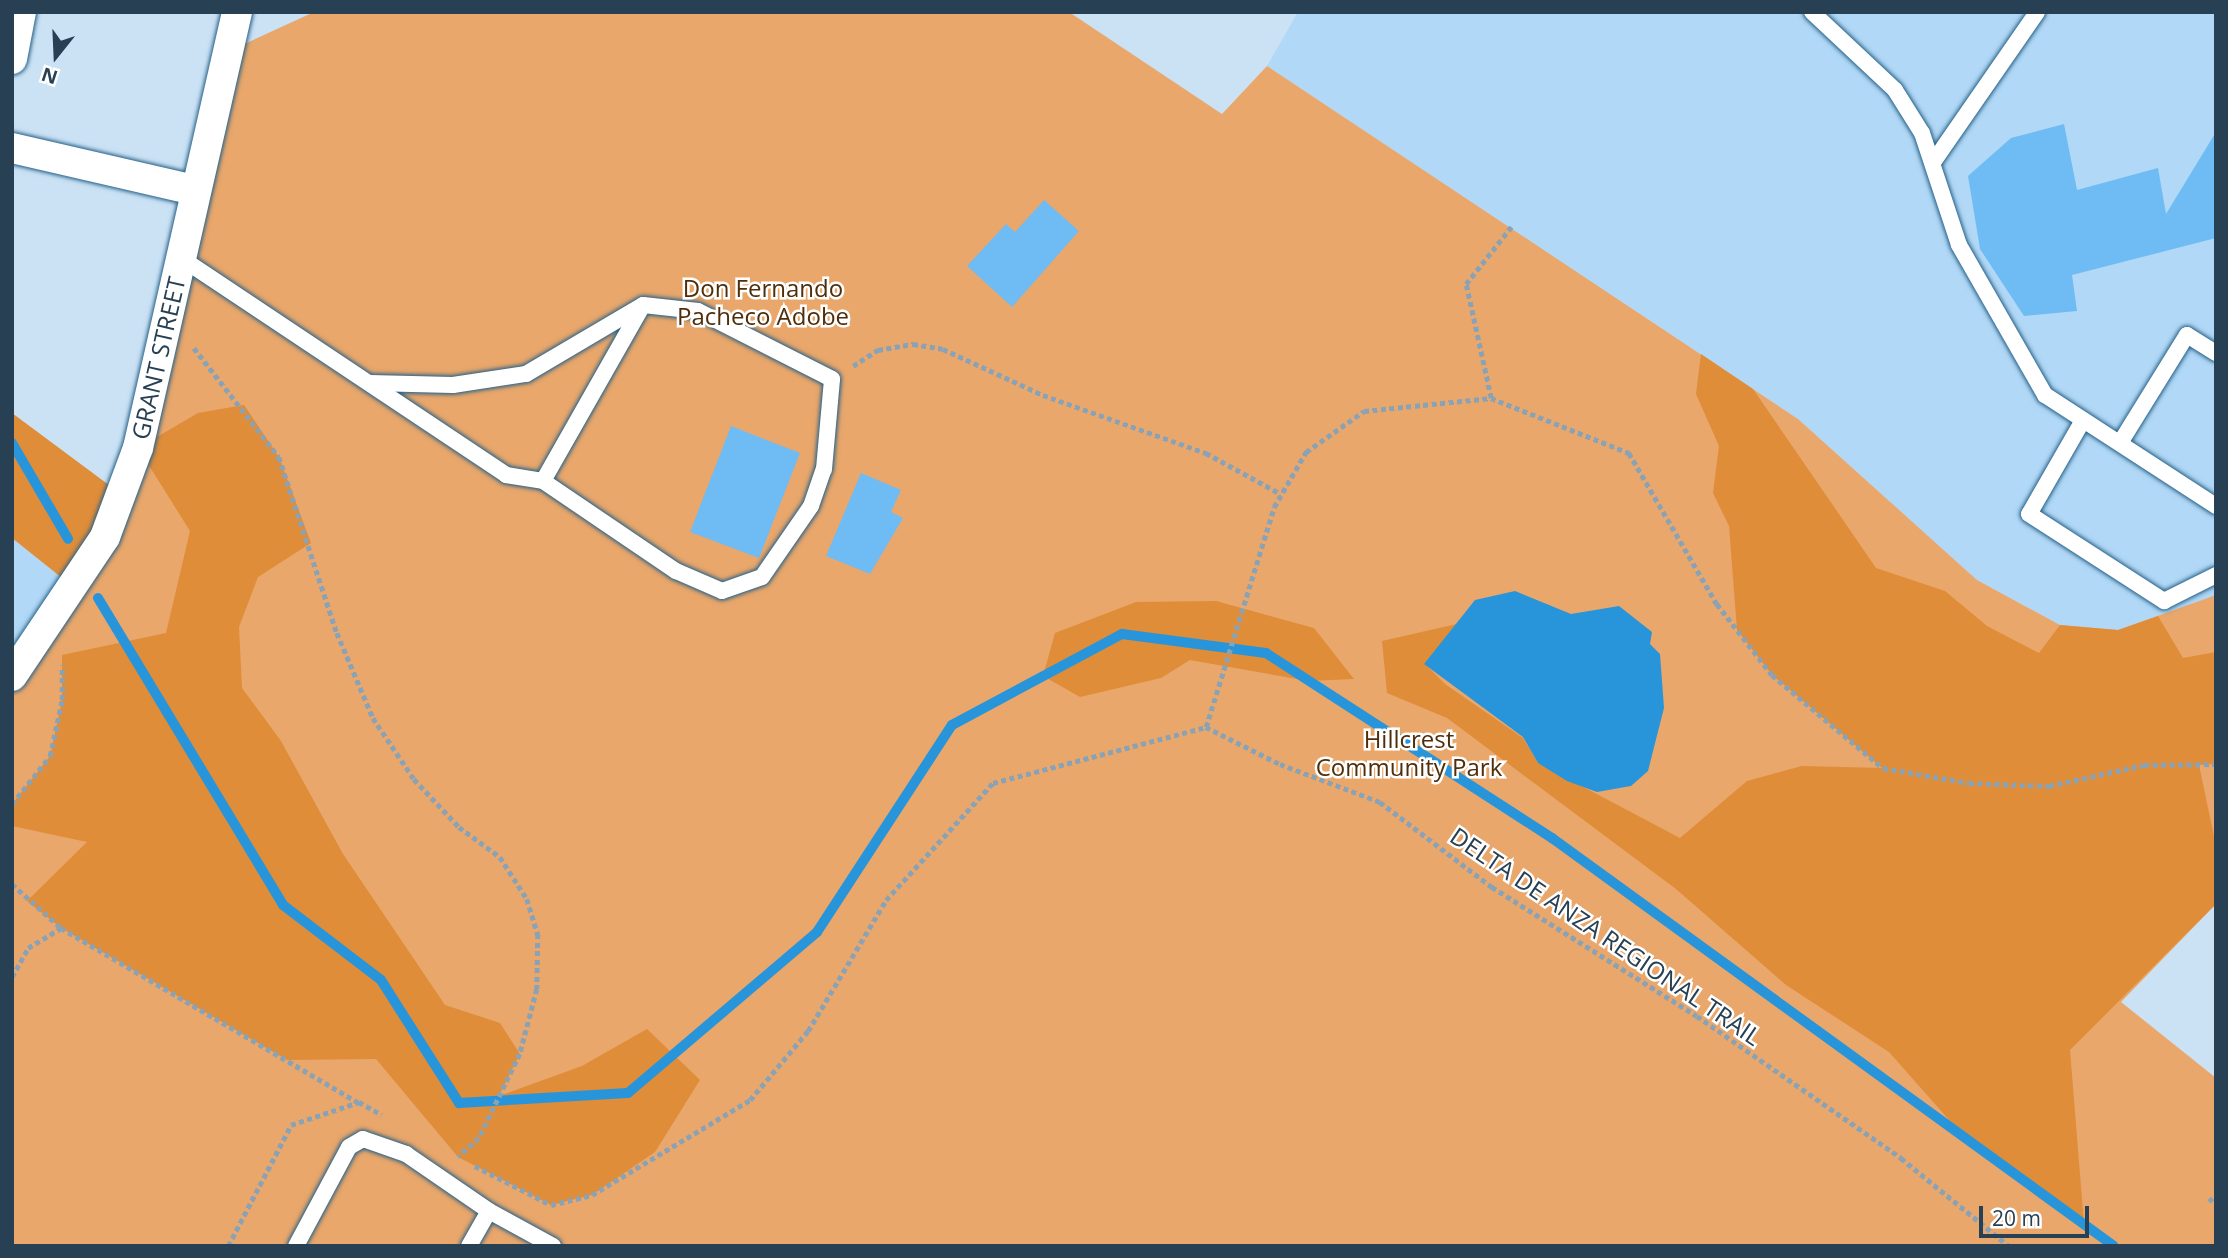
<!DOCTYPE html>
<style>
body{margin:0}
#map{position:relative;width:2228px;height:1258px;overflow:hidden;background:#cbe2f5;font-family:"Open Sans",sans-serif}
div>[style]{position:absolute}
.built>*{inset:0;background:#b1d8f6}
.green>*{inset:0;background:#e9a76b}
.forest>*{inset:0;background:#df8d39}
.water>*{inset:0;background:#2895da}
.stream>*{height:10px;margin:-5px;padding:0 5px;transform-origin:5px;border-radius:5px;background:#2895da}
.building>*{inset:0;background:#6fbbf3}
.path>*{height:4.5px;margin-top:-2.25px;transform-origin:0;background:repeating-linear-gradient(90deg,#8aa2b5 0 5px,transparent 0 8.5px)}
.roads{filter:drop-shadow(0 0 2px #256088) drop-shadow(0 0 2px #256088)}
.service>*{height:16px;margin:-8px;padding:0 8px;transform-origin:8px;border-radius:8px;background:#fff}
.minor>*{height:30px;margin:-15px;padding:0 15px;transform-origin:15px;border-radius:15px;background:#fff}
span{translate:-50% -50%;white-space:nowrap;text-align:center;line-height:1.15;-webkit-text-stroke:5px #fff;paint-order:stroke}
.park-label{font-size:24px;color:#4f2e0b}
.street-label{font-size:24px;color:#274053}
.frame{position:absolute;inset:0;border:14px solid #274053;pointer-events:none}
.north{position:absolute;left:21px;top:21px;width:70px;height:70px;-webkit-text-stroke:5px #fff;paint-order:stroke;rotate:198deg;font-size:19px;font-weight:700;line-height:28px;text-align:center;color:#274053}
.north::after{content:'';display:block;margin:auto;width:24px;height:32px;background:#274053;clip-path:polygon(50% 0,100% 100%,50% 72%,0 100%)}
.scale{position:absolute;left:1979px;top:1206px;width:110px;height:32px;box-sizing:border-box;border:4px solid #274053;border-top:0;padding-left:9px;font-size:21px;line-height:24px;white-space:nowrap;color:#274053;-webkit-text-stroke:5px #fff;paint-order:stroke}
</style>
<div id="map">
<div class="built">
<i style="clip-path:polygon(1298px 12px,2216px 12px,2216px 595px,2118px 630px,2060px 625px,1977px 580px,1798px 419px,1267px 66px)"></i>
<i style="clip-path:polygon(12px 538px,72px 586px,12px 676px)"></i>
</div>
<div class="green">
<i style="clip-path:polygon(314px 12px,1069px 12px,1222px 114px,1267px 66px,1798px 419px,1977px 580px,2060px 625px,2118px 630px,2216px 595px,2216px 904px,2121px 1002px,2216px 1078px,2216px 1246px,12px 1246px,12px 676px,105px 537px,227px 52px)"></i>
</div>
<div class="forest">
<i style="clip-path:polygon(1701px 354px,1753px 389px,1876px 568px,1945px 591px,1987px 626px,2039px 653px,2060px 625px,2118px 630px,2158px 616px,2183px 658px,2216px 652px,2216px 764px,2199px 765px,2216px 846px,2216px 904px,2070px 1050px,2084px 1224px,1965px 1138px,1889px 1052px,1786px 985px,1676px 889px,1447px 718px,1387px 693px,1382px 641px,1461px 623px,1425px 664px,1445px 684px,1523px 738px,1538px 763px,1680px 838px,1747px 781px,1802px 766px,1882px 768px,1772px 675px,1737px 630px,1729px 526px,1713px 493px,1719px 446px,1696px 394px)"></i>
<i style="clip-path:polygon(244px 405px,279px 457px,311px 543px,258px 577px,239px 627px,242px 688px,281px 741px,343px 854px,445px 1005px,500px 1023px,520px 1054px,499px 1096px,582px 1066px,647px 1029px,700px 1080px,655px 1152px,592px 1195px,551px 1205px,458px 1157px,376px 1059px,287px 1060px,61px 928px,27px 901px,87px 842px,12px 826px,12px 804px,50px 756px,62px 700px,62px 655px,166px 633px,190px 531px,138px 448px,198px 413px)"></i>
<i style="clip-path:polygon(12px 413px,121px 494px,72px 586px,12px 538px)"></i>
<i style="clip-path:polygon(1216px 601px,1314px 628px,1354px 679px,1308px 681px,1190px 660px,1161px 678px,1080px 697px,1043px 676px,1055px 633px,1136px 602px)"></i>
</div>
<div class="water">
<i style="clip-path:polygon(1515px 591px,1571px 614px,1619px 606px,1652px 632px,1650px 644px,1660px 654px,1664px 708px,1648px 771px,1631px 786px,1597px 792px,1567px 781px,1538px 763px,1523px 737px,1424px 664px,1475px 600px)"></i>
</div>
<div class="stream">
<i style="left:12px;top:443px;width:111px;rotate:59.7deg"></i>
<i style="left:98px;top:598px;width:358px;rotate:58.9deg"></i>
<i style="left:283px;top:905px;width:123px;rotate:37.4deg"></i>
<i style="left:381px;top:980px;width:146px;rotate:57.6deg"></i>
<i style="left:459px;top:1103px;width:169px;rotate:-3.4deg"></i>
<i style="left:628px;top:1093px;width:248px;rotate:-40.4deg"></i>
<i style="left:817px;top:932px;width:247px;rotate:-56.9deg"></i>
<i style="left:952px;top:725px;width:193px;rotate:-28.2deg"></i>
<i style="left:1122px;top:634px;width:145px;rotate:7.5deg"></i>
<i style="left:1266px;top:653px;width:341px;rotate:32.9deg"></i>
<i style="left:1552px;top:838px;width:694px;rotate:35.98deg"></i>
</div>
<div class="building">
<i style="clip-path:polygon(2064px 124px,2077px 190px,2158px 168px,2166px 214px,2216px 132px,2216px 238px,2072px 275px,2077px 311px,2024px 316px,1980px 249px,1968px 176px,2011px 138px)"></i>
<i style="clip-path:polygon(1044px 200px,1079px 231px,1012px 307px,967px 266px,1006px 224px,1015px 232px)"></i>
<i style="clip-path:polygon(731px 426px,800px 453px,759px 558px,690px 532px)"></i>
<i style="clip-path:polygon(861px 473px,901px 490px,891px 512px,903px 518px,870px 574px,826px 556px)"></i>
</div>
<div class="path">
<i style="left:194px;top:348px;width:138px;rotate:52.1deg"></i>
<i style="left:279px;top:457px;width:185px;rotate:71.8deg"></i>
<i style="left:337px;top:633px;width:92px;rotate:67deg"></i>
<i style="left:373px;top:718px;width:73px;rotate:56.1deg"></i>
<i style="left:414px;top:779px;width:66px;rotate:46.8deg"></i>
<i style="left:459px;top:827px;width:51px;rotate:36.2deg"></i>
<i style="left:500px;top:857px;width:50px;rotate:57.3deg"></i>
<i style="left:527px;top:899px;width:37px;rotate:73deg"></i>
<i style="left:538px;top:934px;width:55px;rotate:91deg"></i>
<i style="left:537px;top:989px;width:67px;rotate:104.7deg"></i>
<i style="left:520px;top:1054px;width:93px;rotate:116deg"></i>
<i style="left:479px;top:1138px;width:28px;rotate:138deg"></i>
<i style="left:853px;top:366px;width:30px;rotate:-33deg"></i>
<i style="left:878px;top:350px;width:36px;rotate:-10deg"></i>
<i style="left:913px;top:344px;width:30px;rotate:9deg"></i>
<i style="left:943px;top:349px;width:110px;rotate:24.7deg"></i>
<i style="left:1043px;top:395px;width:173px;rotate:19.6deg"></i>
<i style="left:1206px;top:453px;width:85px;rotate:28.7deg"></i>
<i style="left:1491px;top:398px;width:117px;rotate:-102.4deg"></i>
<i style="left:1466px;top:284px;width:73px;rotate:-51.7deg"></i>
<i style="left:1206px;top:727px;width:230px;rotate:-72.8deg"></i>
<i style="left:1274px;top:507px;width:64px;rotate:-59.8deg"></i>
<i style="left:1306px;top:452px;width:71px;rotate:-35.3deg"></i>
<i style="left:1364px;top:411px;width:128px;rotate:-5.8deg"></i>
<i style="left:1491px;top:398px;width:149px;rotate:21.7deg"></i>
<i style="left:1629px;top:453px;width:175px;rotate:59.8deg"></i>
<i style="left:1717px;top:604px;width:90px;rotate:52.2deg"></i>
<i style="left:1772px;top:675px;width:145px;rotate:40deg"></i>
<i style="left:1883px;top:768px;width:87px;rotate:9.9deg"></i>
<i style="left:1969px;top:783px;width:80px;rotate:2.1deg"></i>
<i style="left:2049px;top:786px;width:97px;rotate:-12.5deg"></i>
<i style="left:2144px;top:765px;width:72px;rotate:-0.8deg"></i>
<i style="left:12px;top:804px;width:61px;rotate:-51.6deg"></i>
<i style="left:50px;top:756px;width:57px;rotate:-77.9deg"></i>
<i style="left:62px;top:700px;width:35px;rotate:-90deg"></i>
<i style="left:12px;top:884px;width:66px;rotate:41.9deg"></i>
<i style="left:61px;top:928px;width:344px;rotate:30.4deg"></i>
<i style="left:12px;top:977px;width:33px;rotate:-61deg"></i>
<i style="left:28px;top:948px;width:39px;rotate:-31deg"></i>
<i style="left:475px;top:1166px;width:85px;rotate:27.2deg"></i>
<i style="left:551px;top:1205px;width:42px;rotate:-13.7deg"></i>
<i style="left:592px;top:1195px;width:184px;rotate:-31deg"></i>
<i style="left:750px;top:1100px;width:90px;rotate:-50deg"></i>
<i style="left:808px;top:1031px;width:152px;rotate:-59.2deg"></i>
<i style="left:886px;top:900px;width:159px;rotate:-47.6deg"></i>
<i style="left:993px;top:783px;width:220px;rotate:-14.7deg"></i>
<i style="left:1206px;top:727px;width:83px;rotate:26.6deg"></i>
<i style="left:1280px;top:764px;width:107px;rotate:20.8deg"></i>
<i style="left:1380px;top:802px;width:141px;rotate:37.2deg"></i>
<i style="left:1492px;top:887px;width:242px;rotate:32.2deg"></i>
<i style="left:1697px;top:1016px;width:249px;rotate:34.8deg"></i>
<i style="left:1901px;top:1158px;width:139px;rotate:39.2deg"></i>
<i style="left:2209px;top:1198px;width:9px;rotate:41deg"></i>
<i style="left:228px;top:1246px;width:136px;rotate:-62.5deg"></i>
<i style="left:291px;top:1125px;width:72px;rotate:-18.7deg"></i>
<i style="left:359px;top:1102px;width:26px;rotate:29deg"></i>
</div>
<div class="roads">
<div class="service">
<i style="left:1812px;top:12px;width:114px;rotate:43.2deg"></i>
<i style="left:1895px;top:90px;width:51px;rotate:57.9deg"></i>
<i style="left:1922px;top:133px;width:118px;rotate:71.7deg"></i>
<i style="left:1959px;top:245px;width:173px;rotate:60.2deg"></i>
<i style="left:2045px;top:395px;width:204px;rotate:33deg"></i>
<i style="left:1934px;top:161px;width:181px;rotate:-55.3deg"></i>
<i style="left:181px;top:258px;width:391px;rotate:33.7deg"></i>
<i style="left:506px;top:475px;width:37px;rotate:9deg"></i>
<i style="left:543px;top:481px;width:161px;rotate:34.1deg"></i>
<i style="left:676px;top:571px;width:50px;rotate:23.5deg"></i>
<i style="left:722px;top:591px;width:42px;rotate:-19.3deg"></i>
<i style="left:762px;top:577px;width:86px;rotate:-55.4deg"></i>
<i style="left:811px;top:506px;width:39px;rotate:-71deg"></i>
<i style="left:824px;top:469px;width:90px;rotate:-84.9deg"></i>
<i style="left:832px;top:379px;width:150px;rotate:-153.1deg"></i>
<i style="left:698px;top:311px;width:55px;rotate:-173.8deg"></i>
<i style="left:370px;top:383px;width:83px;rotate:1.4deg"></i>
<i style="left:453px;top:385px;width:74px;rotate:-8.6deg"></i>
<i style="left:526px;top:374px;width:136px;rotate:-30.5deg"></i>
<i style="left:643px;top:305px;width:202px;rotate:119.6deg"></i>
<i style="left:2082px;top:422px;width:106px;rotate:119.9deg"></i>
<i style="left:2029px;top:514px;width:161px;rotate:32.8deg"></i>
<i style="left:2164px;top:601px;width:58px;rotate:-26.6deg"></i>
<i style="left:2120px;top:443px;width:127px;rotate:-58.2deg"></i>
<i style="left:2187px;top:335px;width:34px;rotate:32deg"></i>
<i style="left:296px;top:1246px;width:112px;rotate:-61.8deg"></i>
<i style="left:349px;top:1147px;width:16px;rotate:-30deg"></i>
<i style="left:363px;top:1139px;width:46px;rotate:19.2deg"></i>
<i style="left:406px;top:1154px;width:101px;rotate:34.5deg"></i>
<i style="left:469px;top:1246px;width:40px;rotate:-60.3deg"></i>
<i style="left:489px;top:1211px;width:73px;rotate:28.7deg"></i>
</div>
<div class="minor">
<i style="left:12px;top:59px;width:48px;rotate:-79.2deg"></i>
<i style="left:12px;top:148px;width:187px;rotate:13deg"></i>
<i style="left:12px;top:676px;width:167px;rotate:-56.2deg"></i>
<i style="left:105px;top:537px;width:95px;rotate:-69.7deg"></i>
<i style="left:138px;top:448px;width:447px;rotate:-77.2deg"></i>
</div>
</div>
<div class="park-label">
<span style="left:763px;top:302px">Don Fernando<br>Pacheco Adobe</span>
<span style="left:1409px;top:753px">Hillcrest<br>Community Park</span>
</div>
<div class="street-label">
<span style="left:158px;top:358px;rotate:-77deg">GRANT STREET</span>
<span style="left:1606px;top:936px;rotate:34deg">DELTA DE ANZA REGIONAL TRAIL</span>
</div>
<div class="frame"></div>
<div class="north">N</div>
<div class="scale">20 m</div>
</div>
